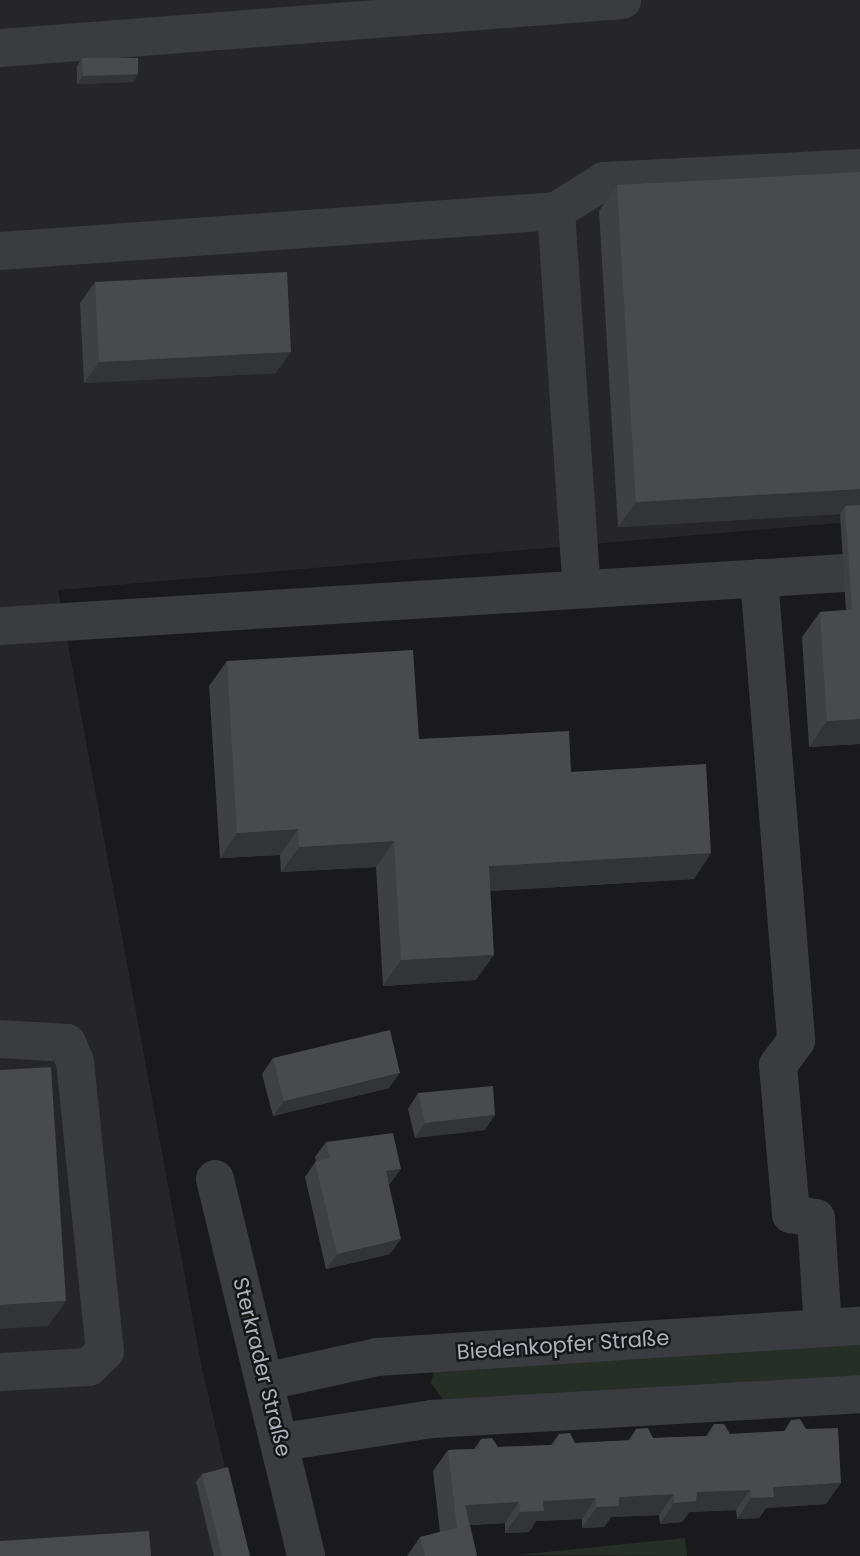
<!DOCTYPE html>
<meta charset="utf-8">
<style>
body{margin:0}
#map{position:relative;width:860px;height:1556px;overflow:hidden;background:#1a1a1c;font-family:Poppins,sans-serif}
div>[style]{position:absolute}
.built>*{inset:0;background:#262629}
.green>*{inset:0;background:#262e27}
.minor>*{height:38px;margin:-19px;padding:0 19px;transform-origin:19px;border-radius:19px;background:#3b3c40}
.wall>*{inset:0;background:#3f4043}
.shaded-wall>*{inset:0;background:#333437}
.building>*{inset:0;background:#494a4e}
span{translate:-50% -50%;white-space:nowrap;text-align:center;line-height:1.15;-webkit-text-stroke:5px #151517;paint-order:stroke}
.street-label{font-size:21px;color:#adb2ba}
</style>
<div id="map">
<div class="built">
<i style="clip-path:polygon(0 0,860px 0,860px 521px,58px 590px,202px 1369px,246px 1556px,0 1556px)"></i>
</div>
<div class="green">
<i style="clip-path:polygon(860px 1336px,860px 1376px,444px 1401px,431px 1383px,434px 1371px)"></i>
<i style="clip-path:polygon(685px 1538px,687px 1556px,517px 1555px)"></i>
</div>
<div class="minor">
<i style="left:0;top:48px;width:624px;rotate:-4.41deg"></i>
<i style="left:556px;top:211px;width:57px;rotate:-32deg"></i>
<i style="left:604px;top:181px;width:256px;rotate:-2.9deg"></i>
<i style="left:0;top:251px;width:557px;rotate:-4.11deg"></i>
<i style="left:556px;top:211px;width:378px;rotate:86.1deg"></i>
<i style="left:759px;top:578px;width:464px;rotate:85.4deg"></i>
<i style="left:796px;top:1041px;width:30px;rotate:127deg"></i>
<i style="left:778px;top:1065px;width:150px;rotate:85deg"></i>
<i style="left:791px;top:1214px;width:25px;rotate:9deg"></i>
<i style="left:816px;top:1218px;width:110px;rotate:86.4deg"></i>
<i style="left:0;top:626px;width:862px;rotate:-3.59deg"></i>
<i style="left:0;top:1039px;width:67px;rotate:3.4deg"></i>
<i style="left:67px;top:1043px;width:21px;rotate:67deg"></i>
<i style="left:75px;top:1062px;width:291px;rotate:84.1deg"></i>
<i style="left:105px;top:1351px;width:23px;rotate:135deg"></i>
<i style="left:89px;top:1367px;width:89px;rotate:176.8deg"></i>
<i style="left:215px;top:1179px;width:388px;rotate:76.4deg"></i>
<i style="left:268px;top:1381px;width:112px;rotate:-12.4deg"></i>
<i style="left:377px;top:1357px;width:484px;rotate:-3.7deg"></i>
<i style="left:282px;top:1442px;width:152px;rotate:-8.7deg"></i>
<i style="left:432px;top:1419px;width:429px;rotate:-3.3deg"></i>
</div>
<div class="wall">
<i style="clip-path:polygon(82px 58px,138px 74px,133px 82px,77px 84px,77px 66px)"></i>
<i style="clip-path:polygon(860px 172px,860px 744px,809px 747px,802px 637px,820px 612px,846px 610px,840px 514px,618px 527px,599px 211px,617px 185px)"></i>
<i style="clip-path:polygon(95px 282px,276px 373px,84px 383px,80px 303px)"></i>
<i style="clip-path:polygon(227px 661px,419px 739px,571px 772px,711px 853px,694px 879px,490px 891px,476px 980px,383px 986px,376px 867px,281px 872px,280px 855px,220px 858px,209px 686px)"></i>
<i style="clip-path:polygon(273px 1058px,389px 1088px,273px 1116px,262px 1074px)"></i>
<i style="clip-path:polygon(418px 1093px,485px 1130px,415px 1138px,408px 1109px)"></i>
<i style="clip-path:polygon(326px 1142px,390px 1184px,389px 1184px,390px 1254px,326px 1269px,305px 1177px,316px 1161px,315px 1157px)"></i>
<i style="clip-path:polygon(791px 1420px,826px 1504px,766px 1508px,759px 1518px,737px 1519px,736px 1510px,689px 1512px,682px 1522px,660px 1524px,659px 1515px,611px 1517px,604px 1527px,582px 1528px,582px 1519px,536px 1521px,529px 1532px,505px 1533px,505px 1523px,470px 1525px,477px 1556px,407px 1556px,420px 1537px,440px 1532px,433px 1471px,448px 1450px,474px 1449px,481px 1439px,498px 1447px,551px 1445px,559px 1434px,575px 1443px,628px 1441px,636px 1429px,653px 1438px,706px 1436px,714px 1424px,730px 1434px,784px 1431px)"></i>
<i style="clip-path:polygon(202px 1474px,250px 1556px,214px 1556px,196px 1482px)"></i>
</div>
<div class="shaded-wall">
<i style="clip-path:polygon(138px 74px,133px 82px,77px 84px,83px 76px)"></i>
<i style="clip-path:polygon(291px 352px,276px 373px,84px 383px,99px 362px)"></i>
<i style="clip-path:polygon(860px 489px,860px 513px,845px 506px,840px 514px,618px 527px,636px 502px)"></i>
<i style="clip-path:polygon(860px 719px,860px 744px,809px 747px,827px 721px)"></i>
<i style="clip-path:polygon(298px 829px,280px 855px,220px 858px,237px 833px)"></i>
<i style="clip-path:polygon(394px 841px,376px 867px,281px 872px,299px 847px)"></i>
<i style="clip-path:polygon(711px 853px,694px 879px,471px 892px,489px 866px)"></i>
<i style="clip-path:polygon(494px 955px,476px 980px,383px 986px,401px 960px)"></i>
<i style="clip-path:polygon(400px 1073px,389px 1088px,273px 1116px,284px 1101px)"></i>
<i style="clip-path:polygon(495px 1115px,485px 1130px,415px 1138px,425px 1123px)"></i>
<i style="clip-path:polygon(401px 1169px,390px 1184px,376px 1186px,386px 1171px)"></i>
<i style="clip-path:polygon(401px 1239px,390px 1254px,326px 1269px,337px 1254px)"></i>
<i style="clip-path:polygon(66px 1301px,48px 1326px,0 1329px,0 1305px)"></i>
<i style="clip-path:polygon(841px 1483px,826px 1504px,766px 1508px,759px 1518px,737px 1519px,751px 1498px,773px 1487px)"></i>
<i style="clip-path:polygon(750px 1490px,736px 1510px,689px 1512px,682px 1522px,660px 1524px,674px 1503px,697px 1492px)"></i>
<i style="clip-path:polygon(674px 1494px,659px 1515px,611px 1517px,604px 1527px,582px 1528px,597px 1507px,619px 1497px)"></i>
<i style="clip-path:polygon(596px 1498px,582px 1519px,536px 1521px,529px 1532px,505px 1533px,520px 1512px,543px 1501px)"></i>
<i style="clip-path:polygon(519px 1502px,505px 1523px,457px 1526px,465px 1505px)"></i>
</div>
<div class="building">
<i style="clip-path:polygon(82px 58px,138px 58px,138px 74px,83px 76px)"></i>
<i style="clip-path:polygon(860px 172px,860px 489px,636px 502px,617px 185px)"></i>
<i style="clip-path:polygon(287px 272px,291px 352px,99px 362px,95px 282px)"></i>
<i style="clip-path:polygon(860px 505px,860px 609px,852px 610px,845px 506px)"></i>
<i style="clip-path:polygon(860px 609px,860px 719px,827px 721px,820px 612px)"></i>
<i style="clip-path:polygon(413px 650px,419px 739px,569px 731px,571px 772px,706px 764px,711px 853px,489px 866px,494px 955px,401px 960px,394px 841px,299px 847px,298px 829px,237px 833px,227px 661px)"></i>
<i style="clip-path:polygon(390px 1030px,400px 1073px,284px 1101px,273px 1058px)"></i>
<i style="clip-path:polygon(51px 1067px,66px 1301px,0 1305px,0 1070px)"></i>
<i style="clip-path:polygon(493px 1086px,495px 1115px,425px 1123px,418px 1093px)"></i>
<i style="clip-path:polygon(393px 1133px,401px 1169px,386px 1171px,401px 1239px,337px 1254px,315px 1162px,330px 1158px,326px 1142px)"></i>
<i style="clip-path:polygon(800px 1419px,806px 1429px,838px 1428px,841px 1483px,773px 1487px,774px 1497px,751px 1498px,750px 1490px,697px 1492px,696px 1501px,674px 1503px,674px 1494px,619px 1497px,619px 1506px,597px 1507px,596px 1498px,543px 1501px,544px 1511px,520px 1512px,519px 1502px,465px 1505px,477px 1556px,425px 1556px,420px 1537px,457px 1528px,448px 1450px,478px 1449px,481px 1439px,492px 1438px,498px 1447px,554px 1445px,559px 1434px,570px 1433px,575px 1443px,631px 1440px,636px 1429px,648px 1428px,653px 1438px,709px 1436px,714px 1424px,724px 1424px,730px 1434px,786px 1431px,791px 1420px)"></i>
<i style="clip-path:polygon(228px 1467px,250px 1556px,222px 1556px,202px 1474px)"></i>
<i style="clip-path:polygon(149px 1531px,151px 1556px,0 1556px,0 1541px)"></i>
</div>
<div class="street-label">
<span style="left:563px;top:1345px;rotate:-4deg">Biedenkopfer Straße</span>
<span style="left:262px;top:1367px;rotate:76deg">Sterkrader Straße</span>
</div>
</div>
